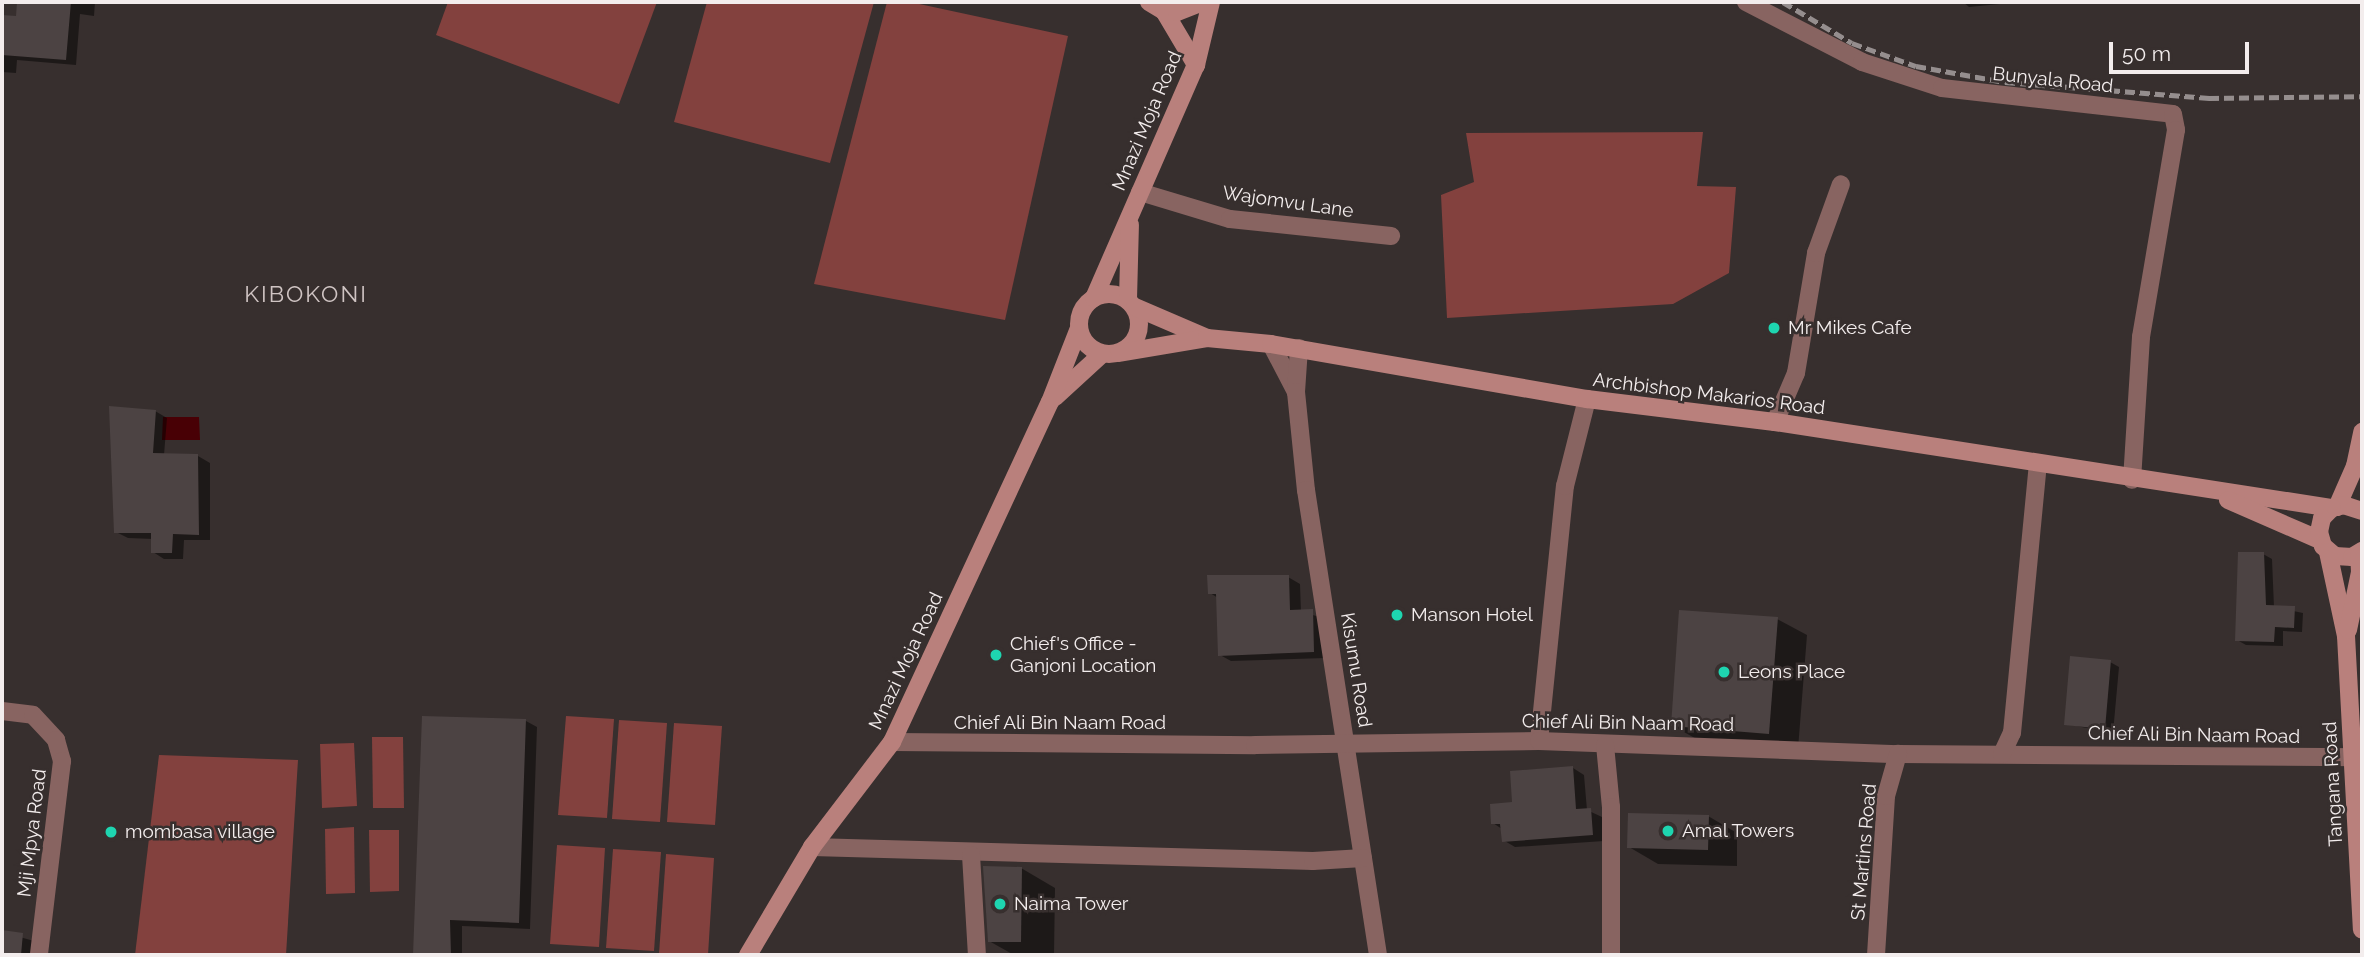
<!DOCTYPE html>
<style>
body{margin:0}
#map{position:relative;width:2364px;height:957px;overflow:hidden;background:#372f2e;font-family:Raleway,sans-serif}
div>[style]{position:absolute}
.green>*{inset:0;background:#83413e}
.water>*{inset:0;background:#480005}
.shadow>*{inset:0;background:#0007}
.building>*{inset:0;background:#4c4343}
.street>*{height:18px;margin:-9px;padding:0 9px;transform-origin:9px;border-radius:9px;background:#886461}
.secondary>*{height:18px;margin:-9px;padding:0 9px;transform-origin:9px;border-radius:9px;background:#b9807c}
.secondary>.ring{margin:-9px;padding:0;box-sizing:content-box;background:none;border:18px solid #b9807c;border-radius:50%}
.rail>*{height:5px;margin-top:-2.5px;transform-origin:0;background:repeating-linear-gradient(90deg,#958e8e 0 10px,transparent 0 15px)}
.dots>*{width:19px;height:19px;translate:-50% -50%;box-sizing:border-box;border:4px solid #372f2e;border-radius:50%}
span{translate:-50% -50%;white-space:nowrap;text-align:center;line-height:1.15;-webkit-text-stroke:5px #372f2e;paint-order:stroke}
.street-label{font-size:19px;color:#f3eded}
.poi-label{font-size:19px;color:#f3eded}
.left{translate:0 -50%;text-align:left}
.quarter-label{font-size:23px;color:#cfc4c3;letter-spacing:2px}
.frame{position:absolute;inset:0;border:4px solid #f3eded;pointer-events:none}
.scale{position:absolute;left:2109px;top:42px;width:140px;height:32px;box-sizing:border-box;border:4px solid #f3eded;border-top:0;padding-left:9px;font-size:21px;line-height:24px;white-space:nowrap;color:#f3eded;-webkit-text-stroke:5px #372f2e;paint-order:stroke}
</style>
<div id="map">
<div class="green">
<i style="clip-path:polygon(448px 2px,657px 2px,619px 104px,436px 35px)"></i>
<i style="clip-path:polygon(707px 2px,874px 2px,830px 163px,674px 122px)"></i>
<i style="clip-path:polygon(887px 2px,910px 2px,1068px 36px,1005px 320px,814px 284px)"></i>
<i style="clip-path:polygon(1703px 132px,1697px 186px,1736px 187px,1729px 273px,1673px 304px,1447px 318px,1441px 195px,1474px 182px,1466px 133px)"></i>
<i style="clip-path:polygon(566px 716px,614px 719px,607px 818px,558px 815px)"></i>
<i style="clip-path:polygon(619px 720px,667px 723px,660px 822px,612px 819px)"></i>
<i style="clip-path:polygon(674px 723px,722px 726px,715px 825px,667px 822px)"></i>
<i style="clip-path:polygon(372px 737px,403px 737px,404px 808px,373px 808px)"></i>
<i style="clip-path:polygon(354px 743px,357px 806px,322px 808px,320px 744px)"></i>
<i style="clip-path:polygon(159px 755px,298px 760px,286px 955px,135px 955px)"></i>
<i style="clip-path:polygon(354px 827px,355px 893px,326px 894px,325px 829px)"></i>
<i style="clip-path:polygon(369px 830px,399px 830px,399px 891px,370px 892px)"></i>
<i style="clip-path:polygon(557px 845px,605px 848px,599px 947px,550px 944px)"></i>
<i style="clip-path:polygon(613px 849px,661px 852px,654px 951px,606px 948px)"></i>
<i style="clip-path:polygon(666px 854px,714px 858px,708px 955px,659px 954px)"></i>
</div>
<div class="water">
<i style="clip-path:polygon(163px 417px,199px 417px,200px 440px,162px 440px)"></i>
</div>
<div class="shadow">
<i style="clip-path:polygon(18px 2px,95px 2px,94px 16px,80px 14px,76px 65px,17px 60px,16px 73px,2px 72px,2px 17px,17px 18px)"></i>
<i style="clip-path:polygon(1963px 2px,2010px 2px,2010px 3px,1969px 7px)"></i>
<i style="clip-path:polygon(155px 411px,167px 418px,164px 455px,198px 456px,210px 463px,210px 540px,184px 540px,183px 559px,164px 559px,153px 552px,153px 539px,128px 538px,116px 532px)"></i>
<i style="clip-path:polygon(2263px 554px,2272px 559px,2274px 607px,2303px 613px,2302px 632px,2283px 631px,2283px 646px,2246px 645px,2237px 640px)"></i>
<i style="clip-path:polygon(1288px 577px,1300px 584px,1301px 612px,1324px 618px,1326px 658px,1231px 661px,1220px 655px,1218px 598px,1210px 593px)"></i>
<i style="clip-path:polygon(1777px 619px,1807px 635px,1798px 749px,1702px 742px,1673px 726px)"></i>
<i style="clip-path:polygon(2110px 662px,2119px 667px,2113px 733px,2066px 724px)"></i>
<i style="clip-path:polygon(424px 717px,526px 721px,537px 727px,530px 929px,462px 926px,462px 955px,415px 955px)"></i>
<i style="clip-path:polygon(1573px 768px,1584px 775px,1587px 810px,1602px 817px,1604px 841px,1515px 847px,1503px 840px,1502px 829px,1493px 823px)"></i>
<i style="clip-path:polygon(1708px 816px,1737px 833px,1737px 866px,1658px 864px,1629px 847px)"></i>
<i style="clip-path:polygon(1021px 868px,1055px 888px,1054px 955px,1014px 955px,989px 941px)"></i>
<i style="clip-path:polygon(2px 932px,34px 941px,33px 955px,2px 955px)"></i>
</div>
<div class="building">
<i style="clip-path:polygon(17px 2px,71px 2px,66px 60px,2px 55px,2px 15px,16px 16px)"></i>
<i style="clip-path:polygon(109px 406px,156px 410px,153px 453px,198px 454px,199px 535px,173px 534px,172px 553px,151px 553px,151px 533px,114px 533px)"></i>
<i style="clip-path:polygon(2238px 552px,2264px 552px,2266px 605px,2295px 606px,2294px 628px,2275px 627px,2274px 642px,2235px 641px)"></i>
<i style="clip-path:polygon(1207px 575px,1289px 575px,1290px 610px,1313px 609px,1314px 652px,1218px 656px,1216px 594px,1208px 594px)"></i>
<i style="clip-path:polygon(1679px 610px,1778px 617px,1769px 734px,1671px 726px)"></i>
<i style="clip-path:polygon(2070px 656px,2111px 660px,2105px 729px,2064px 725px)"></i>
<i style="clip-path:polygon(422px 716px,526px 719px,519px 923px,450px 920px,451px 955px,413px 955px)"></i>
<i style="clip-path:polygon(1573px 766px,1576px 809px,1591px 808px,1593px 835px,1502px 842px,1500px 824px,1491px 824px,1490px 804px,1512px 802px,1510px 771px)"></i>
<i style="clip-path:polygon(1628px 813px,1709px 815px,1708px 850px,1627px 848px)"></i>
<i style="clip-path:polygon(983px 866px,1022px 867px,1021px 942px,988px 942px)"></i>
<i style="clip-path:polygon(2px 930px,23px 933px,21px 955px,2px 955px)"></i>
</div>
<div class="street">
<i style="left:1746px;top:2px;width:131px;rotate:27.3deg"></i>
<i style="left:1862px;top:62px;width:84px;rotate:18deg"></i>
<i style="left:1942px;top:88px;width:232px;rotate:6.4deg"></i>
<i style="left:2173px;top:114px;width:16px;rotate:79deg"></i>
<i style="left:2176px;top:130px;width:210px;rotate:99.6deg"></i>
<i style="left:2141px;top:337px;width:143px;rotate:93.6deg"></i>
<i style="left:1140px;top:192px;width:94px;rotate:16.7deg"></i>
<i style="left:1230px;top:219px;width:162px;rotate:6deg"></i>
<i style="left:1271px;top:344px;width:54px;rotate:62.5deg"></i>
<i style="left:1299px;top:348px;width:44px;rotate:93.9deg"></i>
<i style="left:1296px;top:392px;width:99px;rotate:84.2deg"></i>
<i style="left:1306px;top:490px;width:471px;rotate:81.2deg"></i>
<i style="left:1775px;top:422px;width:53px;rotate:-66.8deg"></i>
<i style="left:1796px;top:373px;width:122px;rotate:-80.5deg"></i>
<i style="left:1816px;top:253px;width:73px;rotate:-70.1deg"></i>
<i style="left:2px;top:711px;width:31px;rotate:7deg"></i>
<i style="left:33px;top:715px;width:34px;rotate:47deg"></i>
<i style="left:56px;top:740px;width:22px;rotate:74deg"></i>
<i style="left:62px;top:761px;width:195px;rotate:96.8deg"></i>
<i style="left:1539px;top:741px;width:256px;rotate:-84.2deg"></i>
<i style="left:1565px;top:486px;width:90px;rotate:-75.8deg"></i>
<i style="left:892px;top:742px;width:363px;rotate:0.5deg"></i>
<i style="left:1255px;top:745px;width:284px;rotate:-0.8deg"></i>
<i style="left:1539px;top:741px;width:359px;rotate:2.1deg"></i>
<i style="left:1898px;top:754px;width:464px;rotate:0.4deg"></i>
<i style="left:1605px;top:745px;width:62px;rotate:84.5deg"></i>
<i style="left:1611px;top:807px;width:148px;rotate:90deg"></i>
<i style="left:2002px;top:754px;width:23px;rotate:-65deg"></i>
<i style="left:2012px;top:733px;width:271px;rotate:-84.5deg"></i>
<i style="left:812px;top:847px;width:501px;rotate:1.6deg"></i>
<i style="left:1313px;top:861px;width:50px;rotate:-3.4deg"></i>
<i style="left:971px;top:855px;width:100px;rotate:86.6deg"></i>
<i style="left:1876px;top:955px;width:159px;rotate:-86.4deg"></i>
<i style="left:1886px;top:796px;width:44px;rotate:-74.1deg"></i>
</div>
<div class="secondary">
<i style="left:1149px;top:2px;width:17px;rotate:31deg"></i>
<i style="left:1164px;top:11px;width:63px;rotate:59.3deg"></i>
<i style="left:1164px;top:11px;width:13px;rotate:4deg"></i>
<i style="left:1177px;top:12px;width:28px;rotate:-21deg"></i>
<i class="ring" style="left:1079px;top:294px;width:42px;height:42px"></i>
<i style="left:1094px;top:298px;width:254px;rotate:-66.4deg"></i>
<i style="left:1196px;top:65px;width:65px;rotate:-76.6deg"></i>
<i style="left:1128px;top:299px;width:74px;rotate:-88.5deg"></i>
<i style="left:1135px;top:307px;width:78px;rotate:23.3deg"></i>
<i style="left:1119px;top:353px;width:89px;rotate:-9.7deg"></i>
<i style="left:1207px;top:338px;width:64px;rotate:5.4deg"></i>
<i style="left:1271px;top:344px;width:321px;rotate:9.9deg"></i>
<i style="left:1587px;top:399px;width:189px;rotate:7deg"></i>
<i style="left:1775px;top:422px;width:564px;rotate:8.78deg"></i>
<i style="left:1055px;top:397px;width:64px;rotate:-42.5deg"></i>
<i style="left:2228px;top:500px;width:100px;rotate:23.5deg"></i>
<i style="left:2337px;top:507px;width:45px;rotate:-66.3deg"></i>
<i style="left:2355px;top:466px;width:35px;rotate:-78deg"></i>
<i style="left:2362px;top:511px;width:19px;rotate:-162deg"></i>
<i style="left:2344px;top:505px;width:12px;rotate:166deg"></i>
<i style="left:2332px;top:508px;width:14px;rotate:135deg"></i>
<i style="left:2322px;top:518px;width:14px;rotate:102deg"></i>
<i style="left:2319px;top:532px;width:15px;rotate:74deg"></i>
<i style="left:2323px;top:546px;width:16px;rotate:40deg"></i>
<i style="left:2335px;top:556px;width:17px;rotate:3deg"></i>
<i style="left:2352px;top:557px;width:12px;rotate:-31deg"></i>
<i style="left:2328px;top:552px;width:86px;rotate:77.9deg"></i>
<i style="left:2346px;top:636px;width:294px;rotate:86.9deg"></i>
<i style="left:2348px;top:630px;width:59px;rotate:-78.3deg"></i>
<i style="left:2360px;top:572px;width:18px;rotate:-93deg"></i>
<i style="left:748px;top:955px;width:126px;rotate:-59.3deg"></i>
<i style="left:812px;top:847px;width:132px;rotate:-52.7deg"></i>
<i style="left:892px;top:742px;width:375px;rotate:-65.1deg"></i>
<i style="left:1050px;top:402px;width:79px;rotate:-68.6deg"></i>
</div>
<div class="rail">
<i style="left:1783px;top:2px;width:80px;rotate:30.7deg"></i>
<i style="left:1852px;top:43px;width:68px;rotate:19.8deg"></i>
<i style="left:1916px;top:66px;width:90px;rotate:10.2deg"></i>
<i style="left:2005px;top:82px;width:205px;rotate:4.5deg"></i>
<i style="left:2209px;top:98px;width:153px;rotate:-0.7deg"></i>
</div>
<div class="dots">
<i style="left:1774px;top:328px;background:#1ed5b0"></i>
<i style="left:1397px;top:615px;background:#1ed5b0"></i>
<i style="left:996px;top:655px;background:#1ed5b0"></i>
<i style="left:1724px;top:672px;background:#1ed5b0"></i>
<i style="left:1668px;top:831px;background:#1ed5b0"></i>
<i style="left:111px;top:832px;background:#1ed5b0"></i>
<i style="left:1000px;top:904px;background:#1ed5b0"></i>
</div>
<div class="street-label">
<span style="left:2053px;top:80px;rotate:6deg">Bunyala Road</span>
<span style="left:1147px;top:121px;rotate:-67deg">Mnazi Moja Road</span>
<span style="left:1288px;top:202px;rotate:8deg">Wajomvu Lane</span>
<span style="left:1709px;top:394px;rotate:7deg">Archbishop Makarios Road</span>
<span style="left:906px;top:661px;rotate:-65deg">Mnazi Moja Road</span>
<span style="left:1356px;top:670px;rotate:81deg">Kisumu Road</span>
<span style="left:1060px;top:723px">Chief Ali Bin Naam Road</span>
<span style="left:1628px;top:723px;rotate:1deg">Chief Ali Bin Naam Road</span>
<span style="left:2194px;top:735px;rotate:1deg">Chief Ali Bin Naam Road</span>
<span style="left:2333px;top:784px;rotate:-93deg">Tangana Road</span>
<span style="left:32px;top:833px;rotate:-83deg">Mji Mpya Road</span>
<span style="left:1864px;top:852px;rotate:-85deg">St Martins Road</span>
</div>
<div class="poi-label">
<span class="left" style="left:1788px;top:328px">Mr Mikes Cafe</span>
<span class="left" style="left:1411px;top:615px">Manson Hotel</span>
<span class="left" style="left:1010px;top:655px">Chief's Office -<br>Ganjoni Location</span>
<span class="left" style="left:1738px;top:672px">Leons Place</span>
<span class="left" style="left:1682px;top:831px">Amal Towers</span>
<span class="left" style="left:125px;top:832px">mombasa village</span>
<span class="left" style="left:1014px;top:904px">Naima Tower</span>
</div>
<div class="quarter-label">
<span style="left:306px;top:294px">KIBOKONI</span>
</div>
<div class="frame"></div>
<div class="scale">50 m</div>
</div>
